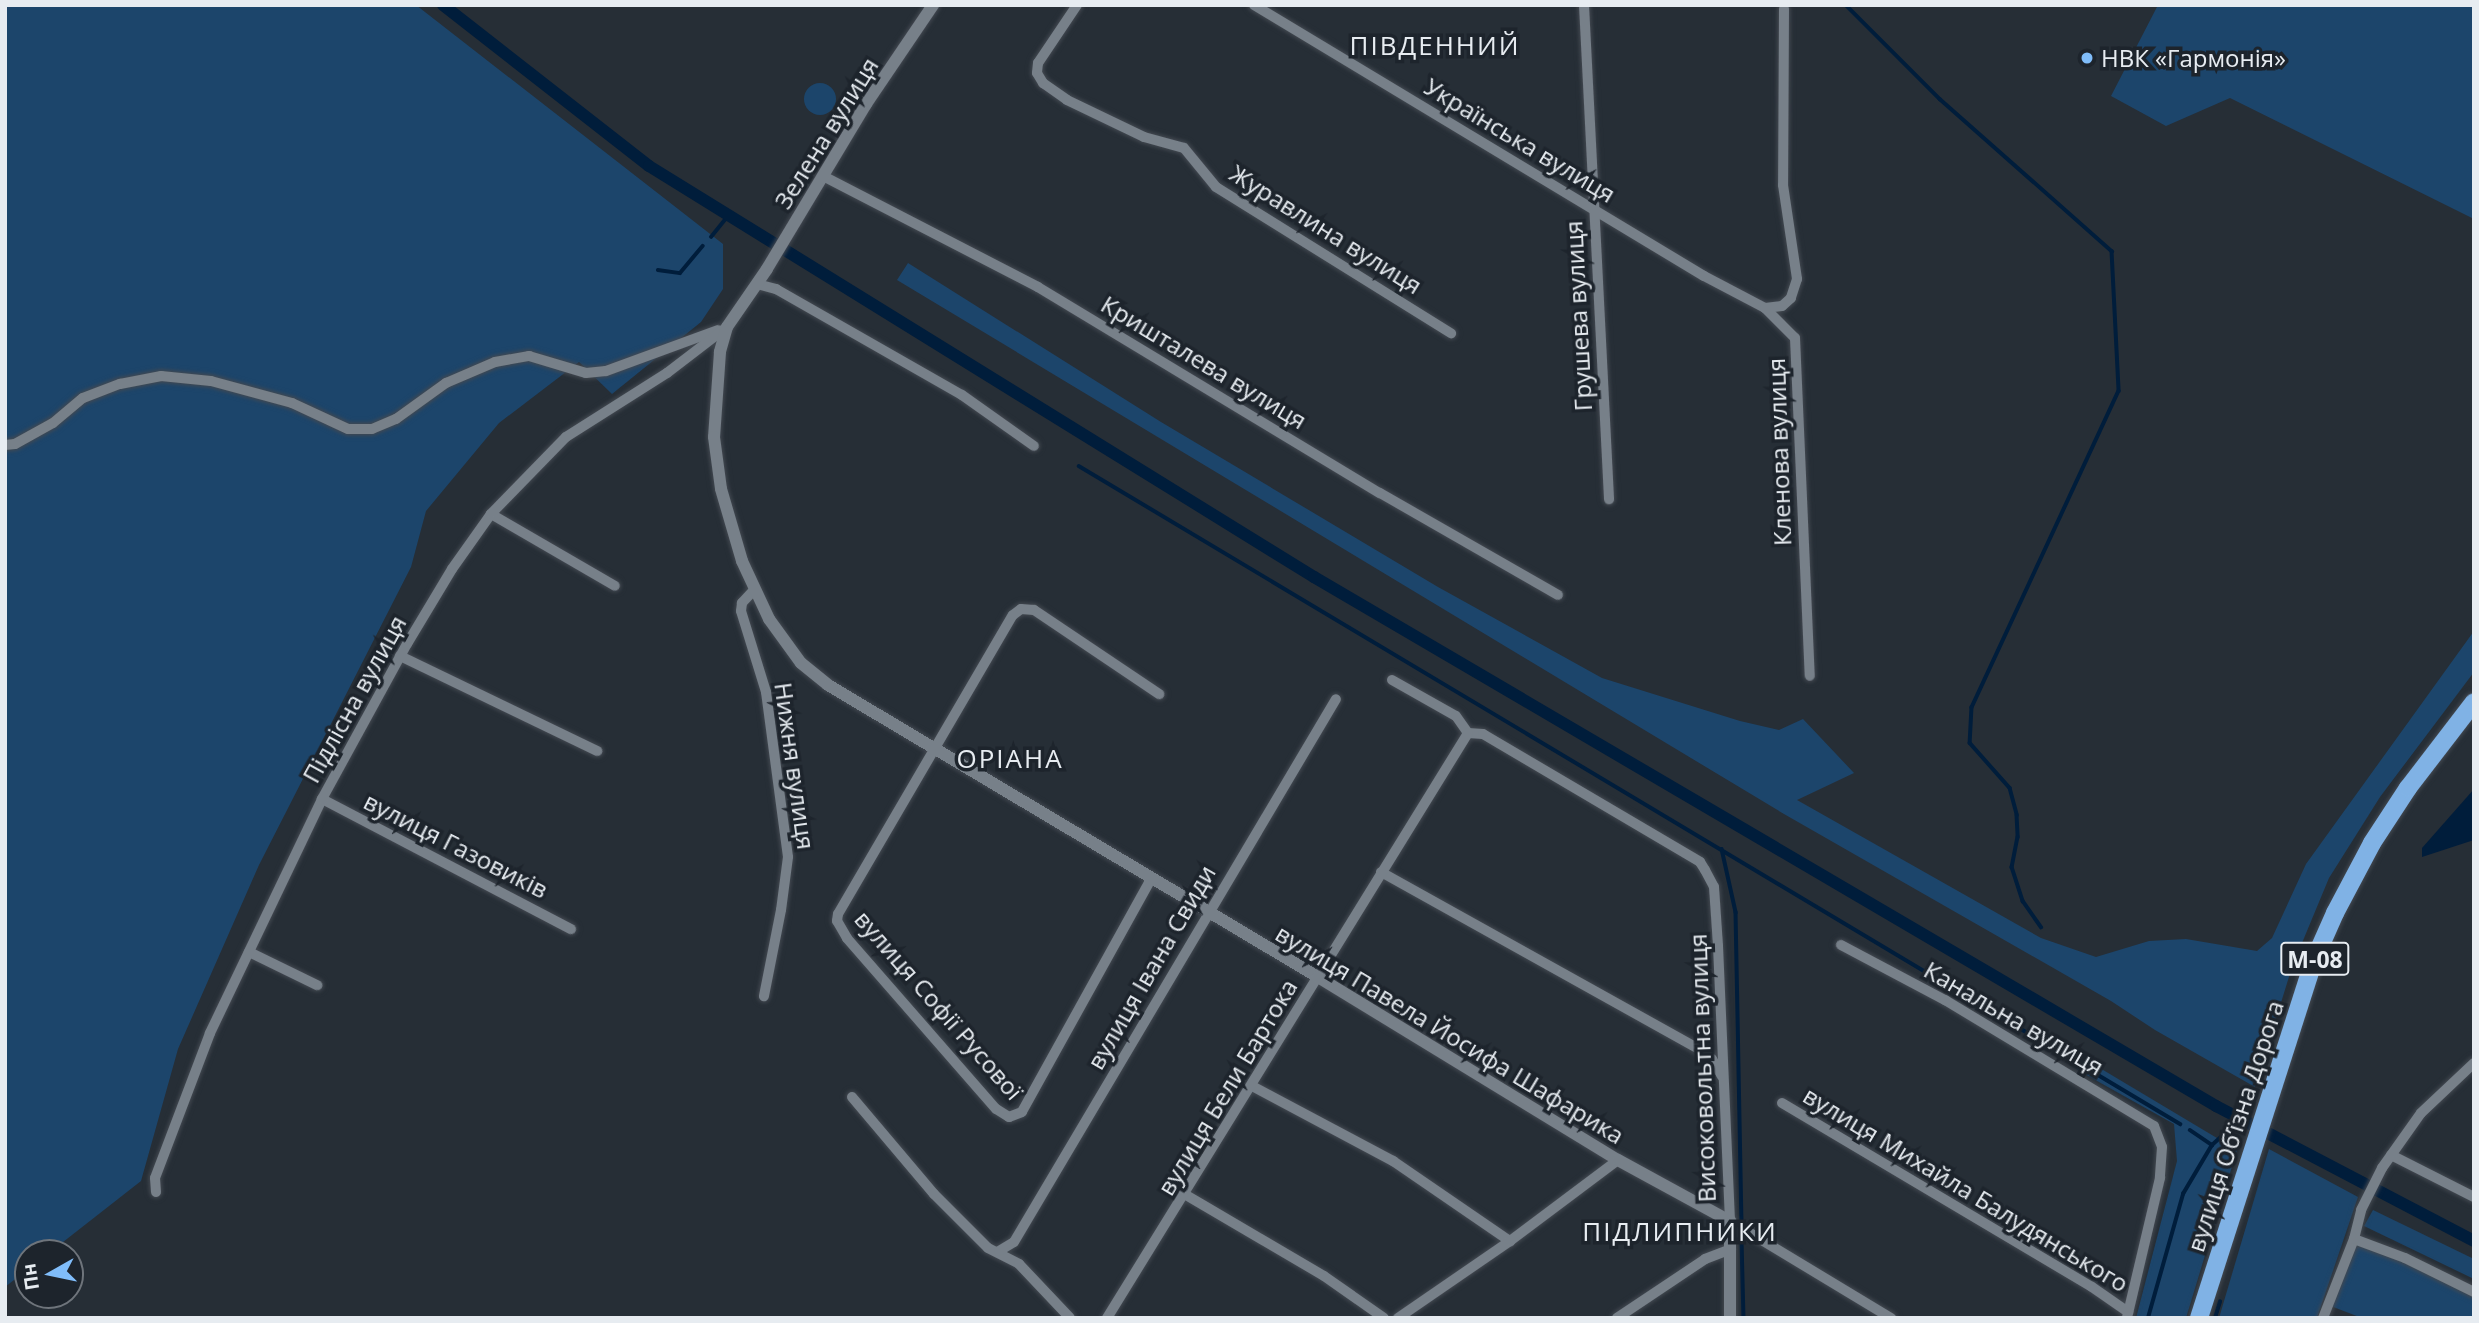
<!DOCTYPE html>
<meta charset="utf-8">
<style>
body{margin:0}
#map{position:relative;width:2479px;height:1323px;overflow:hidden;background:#262e36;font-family:"Open Sans",sans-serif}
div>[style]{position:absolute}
.green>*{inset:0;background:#1c456b}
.round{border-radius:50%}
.water>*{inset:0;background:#001d3b}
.stream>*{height:3.5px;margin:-1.75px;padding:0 1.75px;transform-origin:1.75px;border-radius:1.75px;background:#001d3b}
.canal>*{height:12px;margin:-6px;padding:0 6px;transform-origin:6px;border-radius:6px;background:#001d3b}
.roads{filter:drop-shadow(0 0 2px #434951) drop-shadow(0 0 2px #434951)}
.minor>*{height:10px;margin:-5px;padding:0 5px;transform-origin:5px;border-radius:5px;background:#778089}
.tertiary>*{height:12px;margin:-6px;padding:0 6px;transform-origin:6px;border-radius:6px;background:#778089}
.trunk>*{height:18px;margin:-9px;padding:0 9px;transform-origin:9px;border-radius:9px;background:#80b2e5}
.dots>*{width:19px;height:19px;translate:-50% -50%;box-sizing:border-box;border:4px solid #1d242c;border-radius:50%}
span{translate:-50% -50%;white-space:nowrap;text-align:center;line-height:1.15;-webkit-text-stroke:7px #1d242c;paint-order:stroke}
.shield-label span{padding:2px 5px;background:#1d242c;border:2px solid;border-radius:5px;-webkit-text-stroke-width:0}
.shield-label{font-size:23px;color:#e7ecf1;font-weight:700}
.poi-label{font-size:24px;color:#e7ecf1}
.left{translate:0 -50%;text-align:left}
.street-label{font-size:24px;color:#e7ecf1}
.neighbourhood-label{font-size:26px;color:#e7ecf1;letter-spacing:2px}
.frame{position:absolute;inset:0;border:7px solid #e7ecf1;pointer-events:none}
.north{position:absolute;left:14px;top:1239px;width:70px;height:70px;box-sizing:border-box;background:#1d242c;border:2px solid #6e747b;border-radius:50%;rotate:261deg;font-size:19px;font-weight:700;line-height:28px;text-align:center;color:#e7ecf1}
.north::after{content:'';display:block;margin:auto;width:24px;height:32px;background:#80bdfa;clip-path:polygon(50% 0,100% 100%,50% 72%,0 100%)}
</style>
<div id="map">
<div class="green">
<i style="clip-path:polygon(5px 5px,416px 5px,723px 244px,723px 289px,701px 322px,612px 394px,579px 362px,499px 423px,426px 511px,411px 567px,259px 865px,178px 1049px,141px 1181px,49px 1253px,28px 1253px,28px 1269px,5px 1287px)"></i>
<i style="clip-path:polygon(2158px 5px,2474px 5px,2474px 219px,2230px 98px,2166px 126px,2111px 96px)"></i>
<i class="round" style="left:804px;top:83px;width:32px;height:32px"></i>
<i style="clip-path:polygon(908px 263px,1161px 422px,1438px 587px,1602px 678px,1740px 721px,1779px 730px,1803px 719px,1854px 773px,1797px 800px,2041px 938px,2096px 957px,2149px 941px,2186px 939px,2257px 951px,2272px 938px,2306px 864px,2474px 631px,2474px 672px,2380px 797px,2329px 878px,2292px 967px,2255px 1087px,2155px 1030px,2111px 1001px,1784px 814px,897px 280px)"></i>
<i style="clip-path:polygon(2063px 1046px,2237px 1150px,2186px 1318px,2136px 1318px,2177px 1161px,2174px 1124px,2081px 1072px,2052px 1047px)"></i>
<i style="clip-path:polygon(2269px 1149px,2358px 1197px,2317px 1318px,2219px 1318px)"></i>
<i style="clip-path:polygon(2373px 1210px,2474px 1259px,2474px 1279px,2364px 1226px)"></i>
<i style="clip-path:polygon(2354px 1239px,2474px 1292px,2474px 1318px,2362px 1318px,2328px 1305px)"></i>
</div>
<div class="water">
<i style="clip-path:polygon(2474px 789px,2474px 840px,2422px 857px,2422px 848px)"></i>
</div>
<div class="stream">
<i style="left:1846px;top:5px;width:133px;rotate:45deg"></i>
<i style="left:1940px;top:99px;width:230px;rotate:41.5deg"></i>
<i style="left:2112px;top:251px;width:140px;rotate:87.1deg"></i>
<i style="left:2119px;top:391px;width:349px;rotate:114.9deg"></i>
<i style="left:1972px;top:707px;width:36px;rotate:93deg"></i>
<i style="left:1970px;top:743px;width:60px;rotate:48.4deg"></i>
<i style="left:2010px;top:788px;width:28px;rotate:75deg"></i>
<i style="left:2017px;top:815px;width:22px;rotate:87deg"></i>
<i style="left:2018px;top:837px;width:31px;rotate:101deg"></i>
<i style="left:2012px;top:867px;width:36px;rotate:72deg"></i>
<i style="left:2023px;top:901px;width:32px;rotate:55deg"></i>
<i style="left:711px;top:237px;width:28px;rotate:-51deg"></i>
<i style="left:658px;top:270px;width:22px;rotate:8deg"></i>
<i style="left:680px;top:273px;width:35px;rotate:-50deg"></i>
<i style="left:1079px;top:466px;width:1283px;rotate:30.86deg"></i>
<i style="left:1722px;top:849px;width:65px;rotate:77.5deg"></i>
<i style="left:1736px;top:912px;width:311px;rotate:88.9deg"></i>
<i style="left:2190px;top:1130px;width:27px;rotate:34deg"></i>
<i style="left:1742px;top:1242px;width:76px;rotate:88.5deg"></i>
<i style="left:2148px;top:1318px;width:129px;rotate:-74.2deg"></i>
<i style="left:2183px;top:1194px;width:57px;rotate:-59.4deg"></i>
<i style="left:2212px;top:1145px;width:39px;rotate:-42deg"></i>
<i style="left:2215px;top:1318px;width:17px;rotate:-73deg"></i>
</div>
<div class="canal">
<i style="left:443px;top:5px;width:261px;rotate:38deg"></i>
<i style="left:649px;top:166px;width:782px;rotate:31.72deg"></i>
<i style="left:1314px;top:577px;width:1046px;rotate:30.39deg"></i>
<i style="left:2216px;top:1106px;width:291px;rotate:27.6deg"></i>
</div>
<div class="roads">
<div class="minor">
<i style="left:1077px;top:5px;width:70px;rotate:123.9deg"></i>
<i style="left:1038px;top:63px;width:10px;rotate:96deg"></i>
<i style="left:1037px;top:73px;width:12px;rotate:59deg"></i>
<i style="left:1043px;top:83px;width:29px;rotate:35deg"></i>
<i style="left:1067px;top:100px;width:85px;rotate:25.7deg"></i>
<i style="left:1144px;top:137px;width:41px;rotate:15.4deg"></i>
<i style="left:1184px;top:148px;width:50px;rotate:50.6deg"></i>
<i style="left:1216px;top:187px;width:277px;rotate:31.9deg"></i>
<i style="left:1254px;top:5px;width:525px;rotate:31.06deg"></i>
<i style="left:1704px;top:276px;width:69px;rotate:27.7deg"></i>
<i style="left:1584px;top:5px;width:495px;rotate:87.1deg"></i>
<i style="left:1784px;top:9px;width:176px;rotate:90.3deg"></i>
<i style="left:1783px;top:185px;width:95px;rotate:81.5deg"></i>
<i style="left:1797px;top:279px;width:20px;rotate:108deg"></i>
<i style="left:1791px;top:298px;width:12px;rotate:138deg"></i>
<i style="left:1782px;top:306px;width:17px;rotate:173deg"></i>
<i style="left:1765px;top:308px;width:42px;rotate:45deg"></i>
<i style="left:1795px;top:338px;width:338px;rotate:87.5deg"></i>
<i style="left:823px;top:176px;width:242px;rotate:27.3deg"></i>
<i style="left:1038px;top:287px;width:399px;rotate:31.1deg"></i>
<i style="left:1380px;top:493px;width:205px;rotate:29.8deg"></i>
<i style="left:757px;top:284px;width:20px;rotate:15deg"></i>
<i style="left:776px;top:289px;width:214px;rotate:29.7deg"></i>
<i style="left:962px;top:395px;width:88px;rotate:35.3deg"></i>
<i style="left:5px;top:445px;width:10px;rotate:-6deg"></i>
<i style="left:15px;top:444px;width:43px;rotate:-28.9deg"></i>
<i style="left:53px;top:423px;width:39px;rotate:-40deg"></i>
<i style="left:83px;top:398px;width:40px;rotate:-21deg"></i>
<i style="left:120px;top:384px;width:42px;rotate:-11deg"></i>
<i style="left:161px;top:376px;width:50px;rotate:5.7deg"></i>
<i style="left:211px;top:381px;width:84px;rotate:15.2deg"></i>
<i style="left:292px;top:403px;width:62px;rotate:24.9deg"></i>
<i style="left:348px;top:429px;width:24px"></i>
<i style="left:372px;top:429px;width:26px;rotate:-23deg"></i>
<i style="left:396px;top:419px;width:62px;rotate:-35.8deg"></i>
<i style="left:446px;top:383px;width:53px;rotate:-23.2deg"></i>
<i style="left:495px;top:362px;width:35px;rotate:-10deg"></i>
<i style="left:529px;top:356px;width:59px;rotate:16.6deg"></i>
<i style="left:586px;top:373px;width:20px;rotate:-6deg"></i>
<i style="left:606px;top:371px;width:119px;rotate:-20.1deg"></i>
<i style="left:491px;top:514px;width:143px;rotate:30.1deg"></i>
<i style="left:754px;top:590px;width:18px;rotate:133deg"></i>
<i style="left:742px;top:603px;width:8px;rotate:97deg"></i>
<i style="left:741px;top:611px;width:85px;rotate:72.8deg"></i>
<i style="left:766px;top:692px;width:166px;rotate:82.4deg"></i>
<i style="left:788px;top:857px;width:53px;rotate:97.5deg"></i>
<i style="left:781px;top:910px;width:88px;rotate:101.2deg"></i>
<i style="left:400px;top:656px;width:219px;rotate:25.7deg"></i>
<i style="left:1392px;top:680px;width:73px;rotate:29.4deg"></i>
<i style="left:1456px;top:716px;width:21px;rotate:55deg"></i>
<i style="left:1468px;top:733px;width:15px;rotate:4deg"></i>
<i style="left:1483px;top:734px;width:252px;rotate:30.5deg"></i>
<i style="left:1700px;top:862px;width:9px;rotate:58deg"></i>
<i style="left:1705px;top:870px;width:19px;rotate:62deg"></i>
<i style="left:1714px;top:887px;width:59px;rotate:86.1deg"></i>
<i style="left:1718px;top:946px;width:275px;rotate:87.5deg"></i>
<i style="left:322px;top:799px;width:281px;rotate:27.6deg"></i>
<i style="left:1381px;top:872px;width:364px;rotate:29.1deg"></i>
<i style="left:1699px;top:1049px;width:16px;rotate:38deg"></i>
<i style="left:1712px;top:1059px;width:20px;rotate:60deg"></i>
<i style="left:1151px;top:879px;width:266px;rotate:119deg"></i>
<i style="left:1022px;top:1112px;width:14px;rotate:159deg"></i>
<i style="left:1009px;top:1117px;width:15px;rotate:-148deg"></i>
<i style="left:996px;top:1109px;width:227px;rotate:-131.1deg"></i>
<i style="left:847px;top:938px;width:20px;rotate:-120deg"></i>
<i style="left:837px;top:921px;width:7px;rotate:-82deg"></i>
<i style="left:838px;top:914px;width:346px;rotate:-59.7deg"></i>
<i style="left:1013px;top:615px;width:10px;rotate:-37deg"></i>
<i style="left:1021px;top:609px;width:13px;rotate:4deg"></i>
<i style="left:1034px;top:610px;width:151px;rotate:33.9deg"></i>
<i style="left:1841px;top:945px;width:118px;rotate:27.9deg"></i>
<i style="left:1945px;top:1000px;width:244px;rotate:31.1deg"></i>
<i style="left:2154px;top:1126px;width:22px;rotate:69deg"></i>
<i style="left:2162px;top:1147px;width:31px;rotate:94deg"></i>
<i style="left:2160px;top:1178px;width:144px;rotate:103.3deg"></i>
<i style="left:249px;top:952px;width:76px;rotate:25.9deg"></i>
<i style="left:1252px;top:1086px;width:160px;rotate:28deg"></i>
<i style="left:1393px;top:1161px;width:142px;rotate:34.4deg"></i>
<i style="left:852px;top:1097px;width:127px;rotate:49.8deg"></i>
<i style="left:934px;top:1194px;width:76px;rotate:45deg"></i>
<i style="left:988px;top:1248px;width:35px;rotate:27deg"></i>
<i style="left:1019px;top:1264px;width:74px;rotate:46.6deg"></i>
<i style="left:1782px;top:1103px;width:360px;rotate:30.7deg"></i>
<i style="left:2092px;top:1287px;width:44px;rotate:34.8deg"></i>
<i style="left:2391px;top:1155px;width:93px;rotate:26.8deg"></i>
<i style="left:156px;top:1192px;width:14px;rotate:-94deg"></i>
<i style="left:155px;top:1178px;width:155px;rotate:-69.2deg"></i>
<i style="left:210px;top:1033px;width:259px;rotate:-64.4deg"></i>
<i style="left:322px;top:799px;width:177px;rotate:-61.3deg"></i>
<i style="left:407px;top:644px;width:87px;rotate:-59deg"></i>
<i style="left:452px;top:569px;width:67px;rotate:-54.7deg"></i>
<i style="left:491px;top:514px;width:107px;rotate:-45.8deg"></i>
<i style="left:566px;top:437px;width:120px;rotate:-32.4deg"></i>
<i style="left:667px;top:373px;width:76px;rotate:-37.5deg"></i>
<i style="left:1186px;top:1195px;width:160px;rotate:30.4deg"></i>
<i style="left:1324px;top:1276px;width:73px;rotate:35deg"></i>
<i style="left:1730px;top:1232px;width:20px;rotate:3deg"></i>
<i style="left:1750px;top:1233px;width:165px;rotate:31.1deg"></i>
<i style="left:2354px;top:1239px;width:54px;rotate:20.4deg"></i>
<i style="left:2405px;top:1258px;width:77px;rotate:26.2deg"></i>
<i style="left:999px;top:1251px;width:17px;rotate:-31deg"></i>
<i style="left:1014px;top:1242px;width:631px;rotate:-59.33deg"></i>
<i style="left:1107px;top:1318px;width:687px;rotate:-58.32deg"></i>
<i style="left:1398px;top:1318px;width:136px;rotate:-34.5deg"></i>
<i style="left:1510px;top:1241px;width:135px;rotate:-36.9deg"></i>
<i style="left:1617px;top:1318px;width:106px;rotate:-33.8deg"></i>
<i style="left:1705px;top:1259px;width:28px;rotate:-21deg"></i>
<i style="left:2323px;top:1318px;width:85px;rotate:-68.6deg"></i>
<i style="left:2354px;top:1239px;width:30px;rotate:-76deg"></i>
<i style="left:2361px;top:1210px;width:47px;rotate:-63.4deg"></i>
<i style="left:2382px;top:1168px;width:67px;rotate:-54.7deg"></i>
<i style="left:2421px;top:1113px;width:73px;rotate:-43.3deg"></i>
</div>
<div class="tertiary">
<i style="left:933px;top:5px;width:120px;rotate:124.1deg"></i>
<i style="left:866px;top:104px;width:192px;rotate:121deg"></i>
<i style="left:767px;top:269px;width:70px;rotate:124.6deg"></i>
<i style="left:727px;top:327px;width:26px;rotate:106deg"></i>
<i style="left:720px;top:352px;width:85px;rotate:94deg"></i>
<i style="left:714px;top:437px;width:52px;rotate:82.3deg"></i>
<i style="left:721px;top:489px;width:75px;rotate:73.7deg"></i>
<i style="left:742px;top:561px;width:64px;rotate:65deg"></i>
<i style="left:769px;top:619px;width:54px;rotate:54deg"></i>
<i style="left:801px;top:663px;width:35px;rotate:39deg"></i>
<i style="left:828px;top:685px;width:570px;rotate:30.79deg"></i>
<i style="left:1318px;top:977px;width:351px;rotate:31.4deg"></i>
<i style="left:1618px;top:1160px;width:128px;rotate:28.6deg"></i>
<i style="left:1730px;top:1221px;width:97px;rotate:90deg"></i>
</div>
<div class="trunk">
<i style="left:2199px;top:1318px;width:371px;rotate:-72.2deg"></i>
<i style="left:2312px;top:965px;width:57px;rotate:-66.1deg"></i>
<i style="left:2335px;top:913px;width:79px;rotate:-62.1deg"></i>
<i style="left:2372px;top:843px;width:66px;rotate:-56.8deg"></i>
<i style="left:2408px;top:788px;width:108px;rotate:-52.5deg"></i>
</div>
</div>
<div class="dots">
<i style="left:2087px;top:58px;background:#80bdfa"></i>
</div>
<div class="shield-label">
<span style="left:2315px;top:959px">М-08</span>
</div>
<div class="poi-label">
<span class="left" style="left:2101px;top:58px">НВК «Гармонія»</span>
</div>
<div class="street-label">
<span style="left:826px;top:133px;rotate:-58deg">Зелена вулиця</span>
<span style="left:1520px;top:140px;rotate:31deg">Українська вулиця</span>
<span style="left:1326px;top:229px;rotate:32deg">Журавлина вулиця</span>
<span style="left:1578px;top:316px;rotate:-93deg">Грушева вулиця</span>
<span style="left:1204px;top:362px;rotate:31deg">Кришталева вулиця</span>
<span style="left:1779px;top:452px;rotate:-92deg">Кленова вулиця</span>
<span style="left:354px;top:699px;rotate:-61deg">Підлісна вулиця</span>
<span style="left:795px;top:766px;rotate:82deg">Нижня вулиця</span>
<span style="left:456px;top:845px;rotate:27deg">вулиця Газовиків</span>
<span style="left:1151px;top:967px;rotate:-60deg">вулиця Івана Свиди</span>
<span style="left:939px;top:1005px;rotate:49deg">вулиця Софії Русової</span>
<span style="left:2014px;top:1018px;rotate:30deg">Канальна вулиця</span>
<span style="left:1450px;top:1034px;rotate:31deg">вулиця Павела Йосифа Шафарика</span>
<span style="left:1702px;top:1068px;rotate:-92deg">Високовольтна вулиця</span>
<span style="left:1227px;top:1087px;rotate:-59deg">вулиця Бели Бартока</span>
<span style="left:2235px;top:1126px;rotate:-72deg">вулиця Обʼїзна Дорога</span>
<span style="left:1966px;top:1189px;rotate:31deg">вулиця Михайла Балудянського</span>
</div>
<div class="neighbourhood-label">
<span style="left:1435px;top:46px">ПІВДЕННИЙ</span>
<span style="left:1010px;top:759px">ОРІАНА</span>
<span style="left:1680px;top:1232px">ПІДЛИПНИКИ</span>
</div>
<div class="frame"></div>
<div class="north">Пн</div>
</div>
